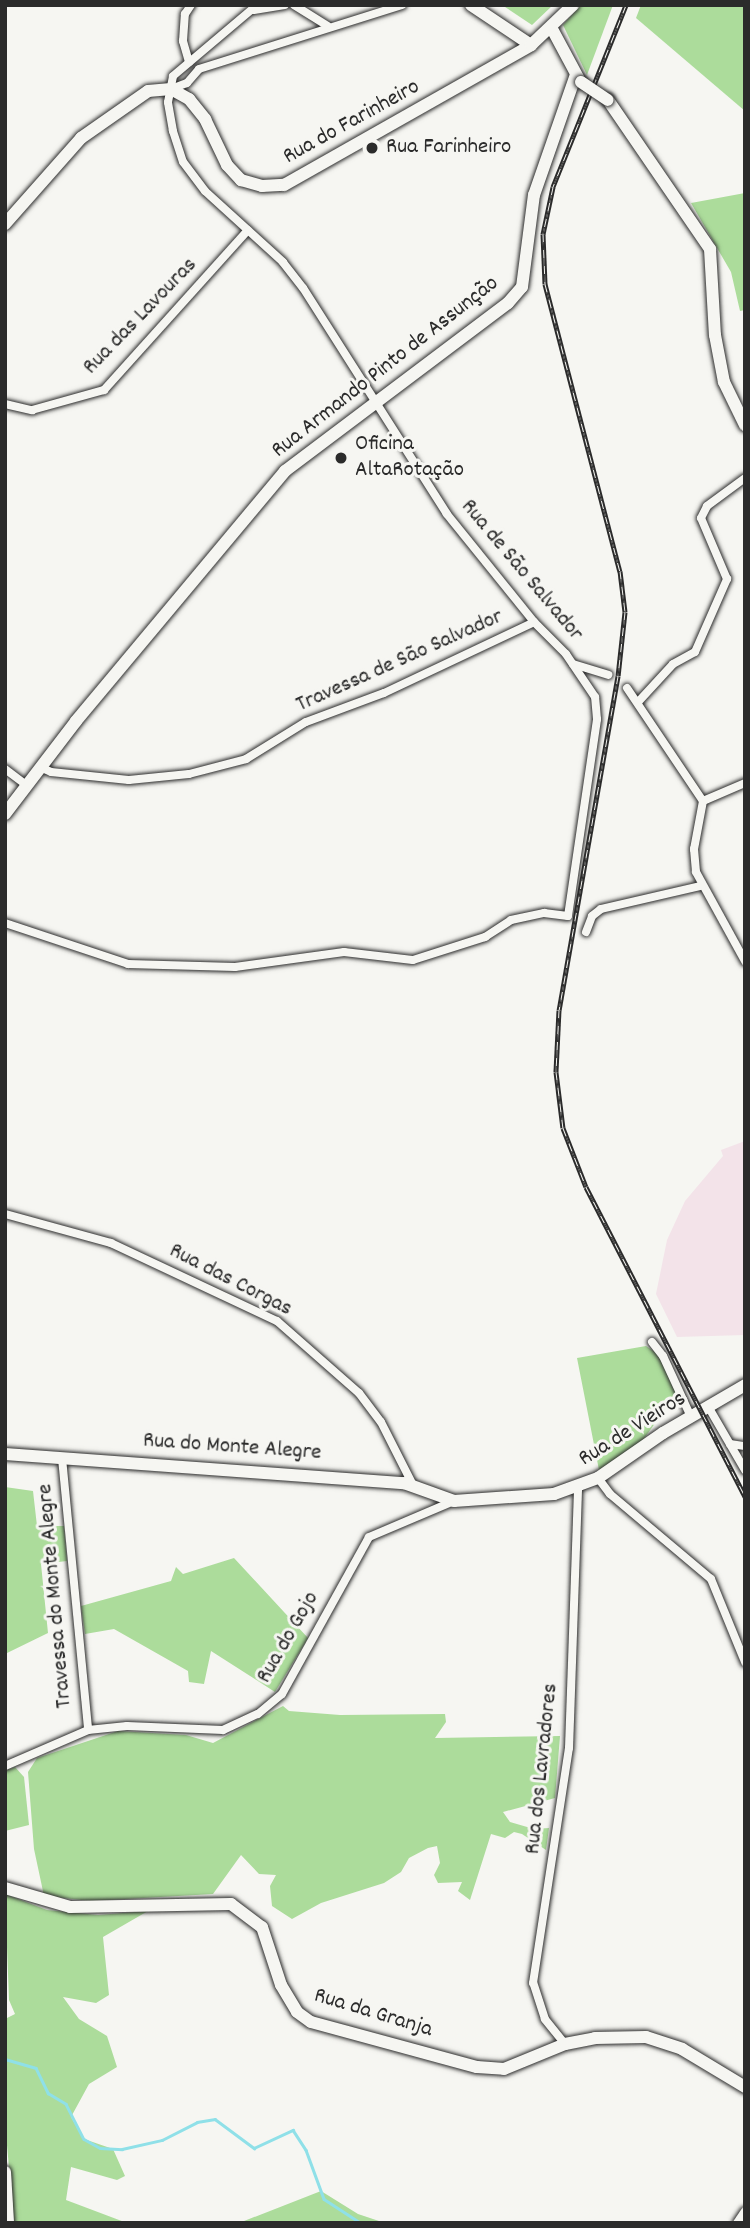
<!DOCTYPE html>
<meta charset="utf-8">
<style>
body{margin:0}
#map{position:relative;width:750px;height:2228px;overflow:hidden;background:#f6f6f2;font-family:Dekko,sans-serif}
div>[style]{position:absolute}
.built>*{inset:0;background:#f3e3e9}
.green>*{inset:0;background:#acdc9b}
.stream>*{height:2.5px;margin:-1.25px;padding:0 1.25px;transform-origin:1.25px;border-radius:1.25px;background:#8fe0e8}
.roads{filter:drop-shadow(0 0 2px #2b2b2b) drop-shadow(0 0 2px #2b2b2b)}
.street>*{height:8px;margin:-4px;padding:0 4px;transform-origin:4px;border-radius:4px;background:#f6f6f2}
.secondary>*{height:12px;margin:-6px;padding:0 6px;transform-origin:6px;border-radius:6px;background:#f6f6f2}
.rail>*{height:5px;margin-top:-2.5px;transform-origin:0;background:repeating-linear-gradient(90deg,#f6f6f2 0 8px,#2b2b2b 0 16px);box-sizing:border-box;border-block:2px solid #2b2b2b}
.bridges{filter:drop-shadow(0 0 2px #2b2b2b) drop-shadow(0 0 2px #2b2b2b)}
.secondary-bridge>*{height:12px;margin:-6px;padding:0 6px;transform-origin:6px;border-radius:6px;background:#f6f6f2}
.dots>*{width:19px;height:19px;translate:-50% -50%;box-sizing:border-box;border:4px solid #f6f6f2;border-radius:50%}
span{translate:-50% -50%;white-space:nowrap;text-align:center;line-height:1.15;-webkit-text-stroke:6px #f6f6f2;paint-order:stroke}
.street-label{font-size:23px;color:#2b2b2b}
.poi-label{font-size:23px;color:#2b2b2b}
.left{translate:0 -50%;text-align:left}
.frame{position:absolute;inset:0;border:7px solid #2b2b2b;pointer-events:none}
</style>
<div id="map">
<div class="built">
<i style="clip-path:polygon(745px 1141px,745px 1335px,677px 1337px,656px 1294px,667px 1240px,685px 1201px,723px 1156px,721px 1150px)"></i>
</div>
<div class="green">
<i style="clip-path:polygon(502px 5px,553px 5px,532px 25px)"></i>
<i style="clip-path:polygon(581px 5px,613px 5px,587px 75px,563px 25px)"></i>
<i style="clip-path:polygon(641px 5px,745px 5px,745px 111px,636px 18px)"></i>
<i style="clip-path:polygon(745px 193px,745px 310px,740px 311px,731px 272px,691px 203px)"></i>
<i style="clip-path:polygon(646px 1346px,658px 1354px,679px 1399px,666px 1408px,643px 1440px,599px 1470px,577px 1358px)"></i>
<i style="clip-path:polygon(5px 1487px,33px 1491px,37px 1526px,64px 1526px,67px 1561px,41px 1564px,48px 1633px,5px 1654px)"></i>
<i style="clip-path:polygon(234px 1558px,308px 1638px,275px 1692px,211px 1651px,204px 1684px,189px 1682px,188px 1671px,114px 1629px,85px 1634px,81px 1606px,171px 1581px,176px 1567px,183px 1574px)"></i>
<i style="clip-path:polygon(283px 1706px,289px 1711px,340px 1715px,445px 1714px,446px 1722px,435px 1738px,560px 1736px,555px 1798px,503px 1812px,510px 1822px,534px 1829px,549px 1828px,546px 1850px,522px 1834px,514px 1832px,505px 1838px,491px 1834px,470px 1900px,458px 1891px,462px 1882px,438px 1883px,434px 1875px,440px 1863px,437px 1846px,428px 1848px,409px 1858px,401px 1872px,384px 1883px,321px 1903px,292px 1919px,272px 1906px,270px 1886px,276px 1875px,259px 1874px,241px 1855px,213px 1894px,91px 1901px,44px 1896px,34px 1849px,28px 1772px,37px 1758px,118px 1731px,186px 1735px,213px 1743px)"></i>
<i style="clip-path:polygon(15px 1767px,24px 1777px,29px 1825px,5px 1831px,5px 1771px)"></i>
<i style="clip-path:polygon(5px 1894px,47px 1910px,98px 1915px,148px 1911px,103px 1937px,109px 1995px,96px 2003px,63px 1997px,79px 2019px,107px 2036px,117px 2067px,89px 2084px,71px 2117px,84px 2139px,113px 2149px,125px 2176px,117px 2180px,71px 2167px,66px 2200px,127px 2223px,14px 2223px,5px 2123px,5px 2019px,15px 2014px,9px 2000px)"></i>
<i style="clip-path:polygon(321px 2191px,358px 2214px,385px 2223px,239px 2223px)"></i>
</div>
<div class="stream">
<i style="left:5px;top:2059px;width:32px;rotate:16deg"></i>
<i style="left:36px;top:2068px;width:28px;rotate:64deg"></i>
<i style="left:48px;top:2093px;width:21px;rotate:31deg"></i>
<i style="left:66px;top:2104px;width:39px;rotate:63deg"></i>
<i style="left:84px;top:2139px;width:18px;rotate:29deg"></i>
<i style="left:100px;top:2148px;width:22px;rotate:3deg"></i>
<i style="left:122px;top:2149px;width:41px;rotate:-12.7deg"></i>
<i style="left:162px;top:2140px;width:39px;rotate:-27deg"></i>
<i style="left:197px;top:2122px;width:18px;rotate:-9deg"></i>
<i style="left:215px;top:2119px;width:49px;rotate:36.6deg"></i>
<i style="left:254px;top:2148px;width:43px;rotate:-24.8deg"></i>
<i style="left:293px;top:2130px;width:24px;rotate:57deg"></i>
<i style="left:306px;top:2150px;width:52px;rotate:69.8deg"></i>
<i style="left:324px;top:2199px;width:44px;rotate:33deg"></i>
</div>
<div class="roads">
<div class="street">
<i style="left:294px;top:5px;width:40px;rotate:32deg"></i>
<i style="left:254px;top:10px;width:31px;rotate:-9deg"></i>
<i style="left:189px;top:62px;width:22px;rotate:-106deg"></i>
<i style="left:183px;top:41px;width:27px;rotate:-86deg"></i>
<i style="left:185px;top:14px;width:11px;rotate:-56deg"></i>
<i style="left:199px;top:69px;width:213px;rotate:-17.5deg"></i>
<i style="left:171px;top:89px;width:17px;rotate:-21deg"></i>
<i style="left:187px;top:83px;width:18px;rotate:-49deg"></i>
<i style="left:5px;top:404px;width:28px;rotate:13deg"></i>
<i style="left:32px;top:410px;width:75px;rotate:-15.5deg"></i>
<i style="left:104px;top:390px;width:215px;rotate:-48deg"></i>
<i style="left:573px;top:664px;width:37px;rotate:17deg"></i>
<i style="left:627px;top:688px;width:136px;rotate:56.1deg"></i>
<i style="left:703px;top:801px;width:49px;rotate:100.6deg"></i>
<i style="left:694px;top:849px;width:23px;rotate:85deg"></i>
<i style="left:696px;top:872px;width:102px;rotate:61.2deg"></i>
<i style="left:639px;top:701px;width:50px;rotate:-47.4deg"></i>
<i style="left:673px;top:664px;width:25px;rotate:-29deg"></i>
<i style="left:695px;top:652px;width:80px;rotate:-66.3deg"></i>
<i style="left:727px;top:579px;width:66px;rotate:-113.1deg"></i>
<i style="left:701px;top:518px;width:13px;rotate:-63deg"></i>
<i style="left:707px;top:506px;width:47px;rotate:-36.4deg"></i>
<i style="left:40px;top:767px;width:12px;rotate:24deg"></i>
<i style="left:51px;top:772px;width:78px;rotate:5.9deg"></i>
<i style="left:129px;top:780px;width:60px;rotate:-5.7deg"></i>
<i style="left:189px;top:774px;width:59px;rotate:-14.7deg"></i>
<i style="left:246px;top:759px;width:70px;rotate:-31.7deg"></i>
<i style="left:306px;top:722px;width:83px;rotate:-20.4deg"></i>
<i style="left:384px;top:693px;width:166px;rotate:-25.3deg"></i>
<i style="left:5px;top:769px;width:26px;rotate:37deg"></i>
<i style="left:703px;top:801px;width:46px;rotate:-23.2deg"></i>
<i style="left:5px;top:923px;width:130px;rotate:18.4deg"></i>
<i style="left:128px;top:964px;width:107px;rotate:1.6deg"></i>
<i style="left:235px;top:967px;width:110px;rotate:-7.8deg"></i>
<i style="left:344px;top:952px;width:69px;rotate:6.6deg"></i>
<i style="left:413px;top:960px;width:76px;rotate:-17.7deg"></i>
<i style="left:485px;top:937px;width:31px;rotate:-33deg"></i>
<i style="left:511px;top:920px;width:34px;rotate:-12deg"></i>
<i style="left:544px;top:913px;width:24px;rotate:7deg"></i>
<i style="left:568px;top:916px;width:199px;rotate:-81.6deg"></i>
<i style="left:597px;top:719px;width:22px;rotate:-95deg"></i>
<i style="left:595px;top:697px;width:52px;rotate:-124deg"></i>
<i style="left:566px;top:654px;width:45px;rotate:-135deg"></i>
<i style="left:534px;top:622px;width:139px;rotate:-128.9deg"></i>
<i style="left:447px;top:514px;width:268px;rotate:-122.5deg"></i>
<i style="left:303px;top:288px;width:33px;rotate:-128deg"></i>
<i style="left:283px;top:262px;width:105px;rotate:-137.7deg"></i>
<i style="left:205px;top:191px;width:36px;rotate:-127deg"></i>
<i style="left:183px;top:162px;width:33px;rotate:-108deg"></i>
<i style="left:173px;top:131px;width:29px;rotate:-100deg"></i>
<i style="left:168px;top:102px;width:26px;rotate:-79deg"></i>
<i style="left:173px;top:76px;width:110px;rotate:-40.2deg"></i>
<i style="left:586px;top:932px;width:17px;rotate:-69deg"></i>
<i style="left:592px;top:916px;width:11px;rotate:-38deg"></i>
<i style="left:601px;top:909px;width:103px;rotate:-13deg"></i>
<i style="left:5px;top:1214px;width:110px;rotate:15.3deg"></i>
<i style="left:111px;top:1243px;width:183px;rotate:25.2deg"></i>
<i style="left:277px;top:1321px;width:109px;rotate:41.3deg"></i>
<i style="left:359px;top:1393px;width:36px;rotate:53deg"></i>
<i style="left:381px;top:1422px;width:71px;rotate:63.1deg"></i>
<i style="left:652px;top:1342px;width:18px;rotate:52deg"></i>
<i style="left:663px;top:1356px;width:67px;rotate:65.3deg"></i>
<i style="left:709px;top:1408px;width:72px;rotate:59.9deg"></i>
<i style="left:730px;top:1444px;width:15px;rotate:8deg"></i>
<i style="left:62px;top:1458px;width:273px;rotate:84.5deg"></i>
<i style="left:598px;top:1478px;width:20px;rotate:53deg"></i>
<i style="left:610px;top:1494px;width:132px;rotate:40.1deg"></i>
<i style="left:711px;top:1579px;width:90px;rotate:67.7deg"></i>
<i style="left:5px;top:1766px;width:90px;rotate:-23.4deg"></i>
<i style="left:88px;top:1730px;width:39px;rotate:-6deg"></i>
<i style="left:127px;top:1726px;width:96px;rotate:2.4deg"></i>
<i style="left:223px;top:1730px;width:38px;rotate:-25deg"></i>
<i style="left:258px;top:1714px;width:31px;rotate:-40deg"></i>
<i style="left:282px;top:1694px;width:179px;rotate:-61deg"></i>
<i style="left:369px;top:1537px;width:92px;rotate:-23deg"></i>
<i style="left:565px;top:2044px;width:32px;rotate:-129deg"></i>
<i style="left:545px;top:2019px;width:38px;rotate:-108deg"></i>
<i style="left:533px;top:1983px;width:238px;rotate:-81.3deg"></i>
<i style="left:569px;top:1748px;width:261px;rotate:-88deg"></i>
<i style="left:737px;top:2223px;width:14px;rotate:-56deg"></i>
</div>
<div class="secondary">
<i style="left:471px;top:5px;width:72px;rotate:33.7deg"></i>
<i style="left:551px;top:27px;width:61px;rotate:61.8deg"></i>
<i style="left:608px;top:100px;width:181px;rotate:55.6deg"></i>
<i style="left:710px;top:249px;width:86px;rotate:86.7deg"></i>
<i style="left:715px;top:335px;width:48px;rotate:79.2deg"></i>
<i style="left:724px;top:382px;width:48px;rotate:64deg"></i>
<i style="left:5px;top:224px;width:115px;rotate:-48.5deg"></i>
<i style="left:81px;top:138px;width:82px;rotate:-35deg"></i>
<i style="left:148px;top:91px;width:23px;rotate:-5deg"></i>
<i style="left:171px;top:89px;width:21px;rotate:29deg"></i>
<i style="left:189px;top:99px;width:26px;rotate:51deg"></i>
<i style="left:205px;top:119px;width:51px;rotate:64.4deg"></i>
<i style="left:227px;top:165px;width:21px;rotate:47deg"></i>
<i style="left:241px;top:180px;width:22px;rotate:16deg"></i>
<i style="left:262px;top:186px;width:22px;rotate:-3deg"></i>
<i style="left:284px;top:185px;width:284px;rotate:-29.5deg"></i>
<i style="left:531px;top:45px;width:58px;rotate:-43.6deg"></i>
<i style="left:5px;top:814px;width:117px;rotate:-52.6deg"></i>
<i style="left:76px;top:721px;width:326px;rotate:-50.1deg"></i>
<i style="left:285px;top:471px;width:279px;rotate:-37deg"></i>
<i style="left:508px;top:303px;width:21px;rotate:-49deg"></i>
<i style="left:522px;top:287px;width:93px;rotate:-82.6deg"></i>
<i style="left:534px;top:195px;width:125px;rotate:-70.8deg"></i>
<i style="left:5px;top:1454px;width:400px;rotate:4.2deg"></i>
<i style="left:404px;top:1483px;width:53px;rotate:19.8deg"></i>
<i style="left:454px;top:1501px;width:100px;rotate:-4deg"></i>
<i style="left:554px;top:1494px;width:47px;rotate:-20deg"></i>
<i style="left:598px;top:1478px;width:79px;rotate:-34.7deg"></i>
<i style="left:663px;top:1433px;width:95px;rotate:-30.3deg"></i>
<i style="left:5px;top:1888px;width:68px;rotate:16.3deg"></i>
<i style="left:70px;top:1907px;width:161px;rotate:-1.1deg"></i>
<i style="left:231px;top:1904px;width:39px;rotate:37deg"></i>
<i style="left:262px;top:1927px;width:61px;rotate:71.9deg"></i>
<i style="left:281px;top:1985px;width:31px;rotate:59deg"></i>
<i style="left:297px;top:2012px;width:17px;rotate:36deg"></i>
<i style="left:311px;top:2022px;width:172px;rotate:15.2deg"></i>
<i style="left:477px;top:2067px;width:27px;rotate:4deg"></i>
<i style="left:504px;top:2069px;width:66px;rotate:-22.3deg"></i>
<i style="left:565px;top:2044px;width:31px;rotate:-11deg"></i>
<i style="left:595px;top:2038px;width:51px;rotate:-1.1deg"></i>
<i style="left:646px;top:2037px;width:38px;rotate:18deg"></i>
<i style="left:682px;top:2049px;width:74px;rotate:31.1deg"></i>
<i style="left:5px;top:2172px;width:51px;rotate:86.6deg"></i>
</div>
</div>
<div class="rail">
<i style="left:626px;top:5px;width:196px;rotate:111.9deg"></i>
<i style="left:553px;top:187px;width:48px;rotate:102deg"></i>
<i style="left:543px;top:234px;width:50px;rotate:87.7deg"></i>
<i style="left:545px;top:284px;width:297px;rotate:75.4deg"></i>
<i style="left:620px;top:571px;width:41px;rotate:83deg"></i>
<i style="left:625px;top:612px;width:64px;rotate:96.2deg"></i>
<i style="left:618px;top:676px;width:339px;rotate:100deg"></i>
<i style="left:559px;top:1010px;width:62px;rotate:92.8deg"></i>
<i style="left:556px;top:1072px;width:56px;rotate:82.9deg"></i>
<i style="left:563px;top:1128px;width:63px;rotate:68.7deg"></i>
<i style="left:586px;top:1187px;width:348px;rotate:62.8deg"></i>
</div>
<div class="bridges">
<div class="secondary-bridge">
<i style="left:581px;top:82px;width:32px;rotate:34deg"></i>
</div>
</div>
<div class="dots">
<i style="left:372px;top:148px;background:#2b2b2b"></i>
<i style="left:341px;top:458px;background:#2b2b2b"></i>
</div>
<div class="street-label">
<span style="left:352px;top:123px;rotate:-29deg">Rua do Farinheiro</span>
<span style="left:141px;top:317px;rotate:-46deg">Rua das Lavouras</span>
<span style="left:386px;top:368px;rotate:-38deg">Rua Armando Pinto de Assunção</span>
<span style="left:521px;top:571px;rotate:50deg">Rua de São Salvador</span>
<span style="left:400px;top:662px;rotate:-24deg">Travessa de São Salvador</span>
<span style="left:230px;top:1281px;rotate:27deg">Rua das Corgas</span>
<span style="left:633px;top:1430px;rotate:-32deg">Rua de Vieiros</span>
<span style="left:232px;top:1448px;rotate:4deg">Rua do Monte Alegre</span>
<span style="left:56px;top:1596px;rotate:-95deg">Travessa do Monte Alegre</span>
<span style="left:289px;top:1638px;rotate:-60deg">Rua do Gojo</span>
<span style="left:543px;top:1769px;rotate:-84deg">Rua dos Lavradores</span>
<span style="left:373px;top:2014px;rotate:17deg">Rua da Granja</span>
</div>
<div class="poi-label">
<span class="left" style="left:386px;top:148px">Rua Farinheiro</span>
<span class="left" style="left:355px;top:458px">Oficina<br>AltaRotação</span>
</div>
<div class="frame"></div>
</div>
